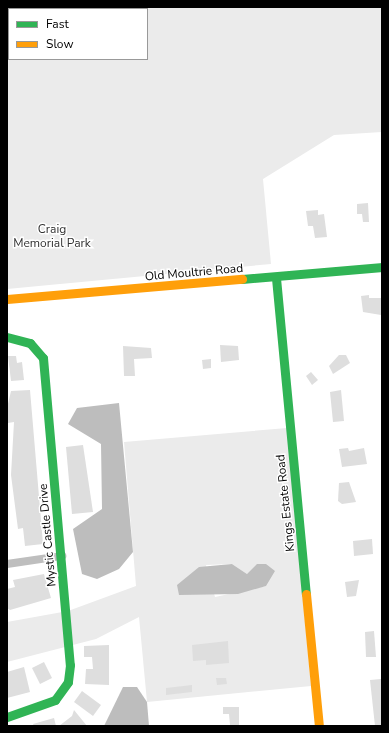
<!DOCTYPE html>
<style>
body{margin:0}
#map{position:relative;width:389px;height:733px;overflow:hidden;background:#fff;font-family:"Nunito Sans",sans-serif}
div>[style]{position:absolute}
.green>*{inset:0;background:#ebebeb}
.water>*{inset:0;background:#bdbdbd}
.building>*{inset:0;background:#dedede}
.street>*{height:8px;margin:-4px;padding:0 4px;transform-origin:4px;border-radius:4px;background:#bebebe}
.fast>*{height:9px;margin:-4.5px;padding:0 4.5px;transform-origin:4.5px;border-radius:4.5px;background:#30b455}
.slow>*{height:9px;margin:-4.5px;padding:0 4.5px;transform-origin:4.5px;border-radius:4.5px;background:#ff9f0a}
span{translate:-50% -50%;white-space:nowrap;text-align:center;line-height:1.15;-webkit-text-stroke:3px #fff;paint-order:stroke}
.park-label{font-size:12px;color:#313131}
.street-label{font-size:12px;color:#000}
.frame{position:absolute;inset:0;border:8px solid #000;pointer-events:none}
.legend{position:absolute;left:8px;top:8px;width:140px;height:52px;box-sizing:border-box;background:#fff;border:1px solid #999;margin:0;padding:5px 7px;list-style:none;font-size:12px;color:#000}
.legend li{display:flex;align-items:center;gap:8px;height:20px}
.legend b{width:20px;border:1px solid #999}
</style>
<div id="map">
<div class="green">
<i style="clip-path:polygon(evenodd,7px 7px,382px 7px,382px 132px,334px 135px,263px 179px,271px 264px,7px 289px,7px 7px,9px 9px,147px 9px,147px 59px,9px 59px,9px 9px)"></i>
<i style="clip-path:polygon(evenodd,287px 428px,311px 686px,147px 702px,139px 617px,96px 639px,7px 662px,7px 622px,68px 611px,136px 586px,124px 442px,287px 428px,232px 564px,247px 574px,252px 572px,266px 586px,215px 597px,206px 565px,232px 564px)"></i>
</div>
<div class="water">
<i style="clip-path:polygon(119px 403px,133px 552px,119px 569px,97px 579px,82px 574px,73px 529px,102px 509px,101px 444px,68px 424px,77px 408px)"></i>
<i style="clip-path:polygon(232px 564px,247px 574px,257px 564px,266px 564px,275px 571px,266px 586px,238px 594px,179px 595px,177px 585px,199px 567px)"></i>
<i style="clip-path:polygon(123px 687px,137px 687px,147px 702px,149px 726px,104px 726px)"></i>
</div>
<div class="building">
<i style="clip-path:polygon(368px 203px,369px 222px,363px 222px,362px 214px,357px 214px,357px 204px)"></i>
<i style="clip-path:polygon(318px 210px,318px 215px,324px 214px,327px 237px,315px 238px,313px 226px,308px 226px,306px 211px)"></i>
<i style="clip-path:polygon(369px 295px,369px 298px,382px 298px,381px 315px,363px 312px,361px 296px)"></i>
<i style="clip-path:polygon(220px 345px,238px 346px,239px 360px,221px 362px)"></i>
<i style="clip-path:polygon(123px 346px,151px 348px,152px 358px,134px 359px,135px 376px,124px 376px)"></i>
<i style="clip-path:polygon(339px 355px,346px 355px,350px 363px,333px 374px,329px 366px)"></i>
<i style="clip-path:polygon(8px 356px,16px 356px,17px 363px,22px 362px,24px 380px,11px 381px)"></i>
<i style="clip-path:polygon(211px 359px,211px 368px,203px 369px,202px 360px)"></i>
<i style="clip-path:polygon(311px 372px,318px 380px,312px 385px,306px 376px)"></i>
<i style="clip-path:polygon(30px 390px,43px 544px,25px 546px,23px 528px,18px 529px,11px 475px,14px 422px,8px 423px,7px 408px,11px 391px)"></i>
<i style="clip-path:polygon(341px 390px,344px 421px,333px 422px,330px 392px)"></i>
<i style="clip-path:polygon(83px 445px,93px 512px,72px 514px,66px 447px)"></i>
<i style="clip-path:polygon(348px 448px,349px 451px,364px 448px,367px 464px,342px 467px,339px 449px)"></i>
<i style="clip-path:polygon(349px 482px,356px 502px,342px 504px,338px 501px,339px 483px)"></i>
<i style="clip-path:polygon(372px 539px,373px 554px,354px 556px,353px 541px)"></i>
<i style="clip-path:polygon(44px 574px,51px 598px,10px 610px,7px 608px,7px 589px,15px 587px,13px 580px)"></i>
<i style="clip-path:polygon(359px 580px,356px 596px,347px 597px,345px 582px)"></i>
<i style="clip-path:polygon(374px 631px,376px 657px,366px 657px,365px 632px)"></i>
<i style="clip-path:polygon(228px 641px,229px 663px,206px 665px,206px 660px,193px 661px,192px 645px)"></i>
<i style="clip-path:polygon(109px 645px,109px 685px,85px 684px,86px 669px,93px 669px,92px 657px,84px 657px,84px 646px)"></i>
<i style="clip-path:polygon(44px 662px,52px 678px,40px 684px,32px 668px)"></i>
<i style="clip-path:polygon(24px 667px,30px 692px,7px 698px,7px 672px)"></i>
<i style="clip-path:polygon(216px 678px,226px 678px,227px 684px,217px 685px)"></i>
<i style="clip-path:polygon(381px 679px,382px 726px,375px 726px,370px 680px)"></i>
<i style="clip-path:polygon(192px 685px,192px 692px,166px 695px,166px 688px)"></i>
<i style="clip-path:polygon(82px 691px,101px 705px,93px 716px,74px 702px)"></i>
<i style="clip-path:polygon(223px 707px,239px 707px,239px 725px,230px 725px,229px 714px,223px 714px)"></i>
<i style="clip-path:polygon(74px 710px,87px 726px,59px 726px,72px 716px)"></i>
<i style="clip-path:polygon(54px 718px,56px 726px,34px 726px,33px 724px)"></i>
</div>
<div class="street">
<i style="left:7px;top:564px;width:56px;rotate:-8.3deg"></i>
</div>
<div class="fast">
<i style="left:276px;top:278px;width:317px;rotate:84.6deg"></i>
<i style="left:242px;top:279px;width:141px;rotate:-4.9deg"></i>
<i style="left:7px;top:337px;width:24px;rotate:15deg"></i>
<i style="left:30px;top:343px;width:20px;rotate:49deg"></i>
<i style="left:43px;top:358px;width:308px;rotate:85deg"></i>
<i style="left:70px;top:665px;width:17px;rotate:97deg"></i>
<i style="left:68px;top:682px;width:22px;rotate:126deg"></i>
<i style="left:55px;top:700px;width:51px;rotate:160.5deg"></i>
</div>
<div class="slow">
<i style="left:7px;top:299px;width:236px;rotate:-4.9deg"></i>
<i style="left:306px;top:594px;width:133px;rotate:84.4deg"></i>
</div>
<div class="park-label">
<span style="left:52px;top:237px">Craig<br>Memorial Park</span>
</div>
<div class="street-label">
<span style="left:194px;top:273px;rotate:-5deg">Old Moultrie Road</span>
<span style="left:286px;top:503px;rotate:-96deg">Kings Estate Road</span>
<span style="left:48px;top:535px;rotate:-95deg">Mystic Castle Drive</span>
</div>
<div class="frame"></div>
<ul class="legend">
<li><b style="height:5px;background:#30b455"></b>Fast</li>
<li><b style="height:5px;background:#ff9f0a"></b>Slow</li>
</ul>
</div>
